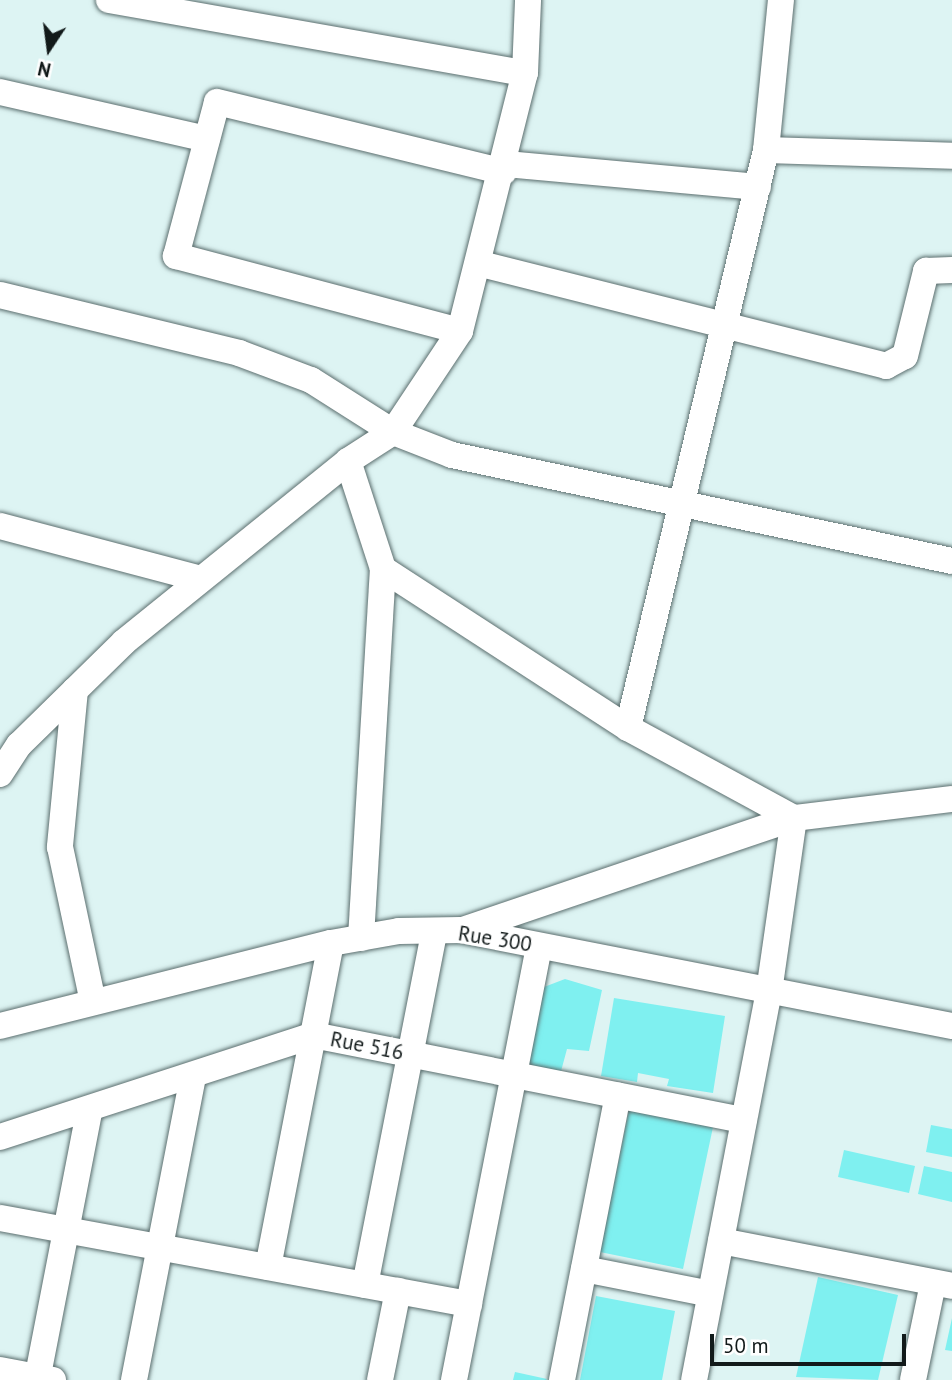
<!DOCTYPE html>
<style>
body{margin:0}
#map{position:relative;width:952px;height:1380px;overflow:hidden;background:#ddf4f3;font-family:"PT Sans",sans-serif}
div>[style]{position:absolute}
.building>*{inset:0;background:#7ff0f0}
.roads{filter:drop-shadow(0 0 2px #5b6e6e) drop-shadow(0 0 2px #5b6e6e)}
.minor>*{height:26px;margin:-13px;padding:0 13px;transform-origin:13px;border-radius:13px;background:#fff}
span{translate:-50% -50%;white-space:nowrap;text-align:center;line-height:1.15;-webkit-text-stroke:5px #fff;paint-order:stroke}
.street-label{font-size:21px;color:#121a1a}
.north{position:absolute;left:14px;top:14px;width:70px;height:70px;-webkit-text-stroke:5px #fff;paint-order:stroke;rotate:193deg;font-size:19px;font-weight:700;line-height:28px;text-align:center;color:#121a1a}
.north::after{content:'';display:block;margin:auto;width:24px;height:32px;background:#121a1a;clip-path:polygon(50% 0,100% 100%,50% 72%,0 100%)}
.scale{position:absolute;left:710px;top:1334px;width:196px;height:32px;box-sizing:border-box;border:4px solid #121a1a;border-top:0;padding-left:9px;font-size:21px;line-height:24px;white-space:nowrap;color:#121a1a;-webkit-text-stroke:5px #fff;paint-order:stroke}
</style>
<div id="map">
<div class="building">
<i style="clip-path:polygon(565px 979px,602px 990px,589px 1051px,567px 1049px,560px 1075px,525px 1067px,544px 987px)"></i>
<i style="clip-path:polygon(614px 998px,725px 1016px,713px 1093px,667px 1086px,669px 1079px,638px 1073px,637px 1082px,601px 1076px)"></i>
<i style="clip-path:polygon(629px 1110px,713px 1127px,683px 1269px,600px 1252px)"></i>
<i style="clip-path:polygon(931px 1125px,952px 1129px,952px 1157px,926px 1152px)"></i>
<i style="clip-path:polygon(844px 1150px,915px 1166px,909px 1193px,838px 1177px)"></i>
<i style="clip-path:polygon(924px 1166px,952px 1172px,952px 1202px,918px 1194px)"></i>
<i style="clip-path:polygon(818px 1277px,898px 1295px,878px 1380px,796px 1377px)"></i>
<i style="clip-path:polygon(596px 1296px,675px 1311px,662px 1380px,580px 1380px)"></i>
<i style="clip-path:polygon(952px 1318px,952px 1351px,945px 1350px)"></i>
<i style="clip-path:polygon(515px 1372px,547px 1379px,546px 1380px,513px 1380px)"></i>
</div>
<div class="roads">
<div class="minor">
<i style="left:109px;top:0;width:422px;rotate:10deg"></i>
<i style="left:0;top:92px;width:212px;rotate:12.8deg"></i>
<i style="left:766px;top:150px;width:186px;rotate:1.8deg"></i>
<i style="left:506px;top:164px;width:253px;rotate:5.2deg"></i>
<i style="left:481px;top:264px;width:418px;rotate:14.1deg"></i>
<i style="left:886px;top:366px;width:21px;rotate:-28deg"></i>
<i style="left:905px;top:356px;width:88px;rotate:-76.1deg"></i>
<i style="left:926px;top:271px;width:26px;rotate:-2deg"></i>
<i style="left:0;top:295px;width:246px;rotate:13.6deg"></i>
<i style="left:239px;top:353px;width:77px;rotate:20.6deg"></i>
<i style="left:311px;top:380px;width:97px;rotate:32.4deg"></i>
<i style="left:393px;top:432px;width:63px;rotate:21.3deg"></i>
<i style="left:452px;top:455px;width:511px;rotate:11.97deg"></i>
<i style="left:460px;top:331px;width:294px;rotate:-165.2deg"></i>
<i style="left:176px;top:256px;width:159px;rotate:-75.1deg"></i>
<i style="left:217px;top:102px;width:295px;rotate:13.7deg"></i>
<i style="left:348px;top:461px;width:114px;rotate:72deg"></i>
<i style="left:383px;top:569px;width:292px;rotate:33deg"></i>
<i style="left:628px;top:728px;width:189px;rotate:28.5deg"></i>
<i style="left:794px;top:818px;width:175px;rotate:98.2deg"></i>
<i style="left:769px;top:991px;width:396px;rotate:100.9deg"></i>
<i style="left:0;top:526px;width:204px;rotate:14.8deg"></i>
<i style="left:75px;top:690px;width:158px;rotate:95.5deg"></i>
<i style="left:60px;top:847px;width:158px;rotate:78deg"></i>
<i style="left:628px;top:728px;width:594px;rotate:-76.57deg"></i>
<i style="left:766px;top:150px;width:151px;rotate:-84.3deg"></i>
<i style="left:0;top:774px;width:35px;rotate:-57deg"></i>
<i style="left:19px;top:745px;width:147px;rotate:-44.4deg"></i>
<i style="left:124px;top:642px;width:288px;rotate:-38.9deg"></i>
<i style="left:348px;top:461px;width:54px;rotate:-32.8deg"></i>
<i style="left:393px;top:432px;width:121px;rotate:-56.4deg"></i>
<i style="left:460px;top:331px;width:266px;rotate:-75.9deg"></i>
<i style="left:525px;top:73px;width:73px;rotate:-87.6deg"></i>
<i style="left:463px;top:930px;width:349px;rotate:-18.7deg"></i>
<i style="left:794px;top:818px;width:159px;rotate:-6.9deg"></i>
<i style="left:361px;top:938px;width:370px;rotate:-86.6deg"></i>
<i style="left:0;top:1026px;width:341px;rotate:-14.1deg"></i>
<i style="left:331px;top:943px;width:69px;rotate:-10deg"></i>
<i style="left:399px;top:931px;width:62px;rotate:-0.9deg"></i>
<i style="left:461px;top:930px;width:500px;rotate:11.06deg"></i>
<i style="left:0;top:1137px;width:329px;rotate:-18deg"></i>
<i style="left:313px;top:1035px;width:439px;rotate:11.2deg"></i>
<i style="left:0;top:1218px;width:477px;rotate:10.4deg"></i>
<i style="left:721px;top:1241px;width:235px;rotate:11deg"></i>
<i style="left:268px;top:1267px;width:330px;rotate:-79deg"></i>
<i style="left:584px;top:1269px;width:128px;rotate:11.2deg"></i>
<i style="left:365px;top:1285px;width:359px;rotate:-78.9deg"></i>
<i style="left:0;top:1370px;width:54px;rotate:10.7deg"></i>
<i style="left:37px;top:1380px;width:273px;rotate:-79deg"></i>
<i style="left:134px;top:1380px;width:309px;rotate:-79deg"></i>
<i style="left:380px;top:1380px;width:91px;rotate:-78.6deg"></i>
<i style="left:454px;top:1380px;width:442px;rotate:-78.9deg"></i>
<i style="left:562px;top:1380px;width:290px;rotate:-78.9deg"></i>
<i style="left:913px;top:1380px;width:99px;rotate:-78.3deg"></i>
</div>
</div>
<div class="street-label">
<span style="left:495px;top:939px;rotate:9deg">Rue 300</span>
<span style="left:367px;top:1046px;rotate:11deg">Rue 516</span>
</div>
<div class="north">N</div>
<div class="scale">50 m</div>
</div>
